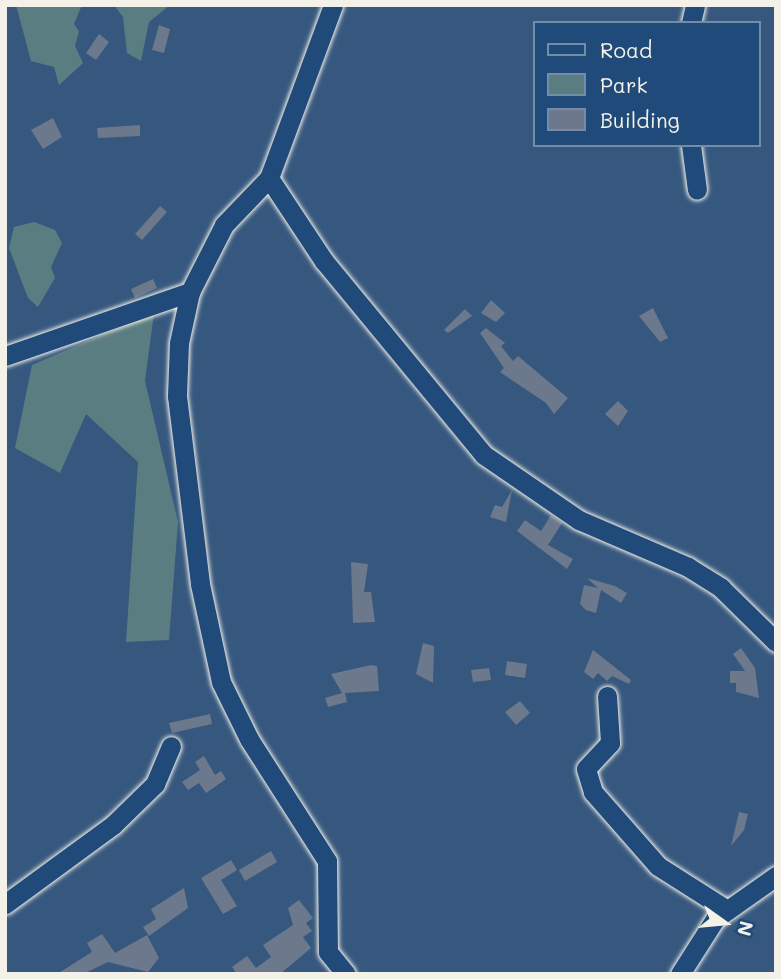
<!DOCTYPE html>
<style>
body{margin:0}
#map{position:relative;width:781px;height:979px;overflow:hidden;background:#36587f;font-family:Mali,sans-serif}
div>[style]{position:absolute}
.green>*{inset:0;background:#5a7d81}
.building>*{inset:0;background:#6c788b}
.roads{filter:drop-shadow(0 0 2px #f4f1e8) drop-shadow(0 0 2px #f4f1e8)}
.minor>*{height:19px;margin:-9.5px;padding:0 9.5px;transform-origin:9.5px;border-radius:9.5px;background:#1f4a7a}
span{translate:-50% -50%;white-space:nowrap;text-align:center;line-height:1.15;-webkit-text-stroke:7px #1f4a7a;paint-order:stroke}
.frame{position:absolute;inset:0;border:7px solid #f4f1e8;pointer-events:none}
.legend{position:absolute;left:533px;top:21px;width:228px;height:126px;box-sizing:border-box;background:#1f4a7a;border:2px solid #748da6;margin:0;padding:9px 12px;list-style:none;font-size:21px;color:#f4f1e8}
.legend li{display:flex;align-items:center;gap:14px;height:35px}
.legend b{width:35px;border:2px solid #748da6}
.north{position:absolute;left:690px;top:888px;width:70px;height:70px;-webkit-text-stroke:5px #1f4a7a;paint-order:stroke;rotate:105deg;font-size:19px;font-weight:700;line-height:28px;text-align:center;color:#f4f1e8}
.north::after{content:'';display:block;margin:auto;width:24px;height:32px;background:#f4f1e8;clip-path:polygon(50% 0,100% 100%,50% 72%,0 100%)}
</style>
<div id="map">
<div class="green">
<i style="clip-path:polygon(16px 5px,82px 5px,74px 24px,79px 31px,75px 46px,83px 63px,59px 85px,54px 67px,31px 61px)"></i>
<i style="clip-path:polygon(114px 5px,170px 5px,149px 22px,141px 61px,127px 53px,123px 17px)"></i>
<i style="clip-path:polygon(34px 222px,55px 230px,62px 243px,51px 267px,55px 278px,38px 307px,28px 298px,9px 248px,14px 227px)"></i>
<i style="clip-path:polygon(154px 313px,145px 381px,178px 522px,169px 640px,126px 642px,138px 462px,86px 414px,60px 473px,15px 448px,32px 365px)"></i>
</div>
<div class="building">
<i style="clip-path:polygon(159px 25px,170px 29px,164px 53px,152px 50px)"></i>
<i style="clip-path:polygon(99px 34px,109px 42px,96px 60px,86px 53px)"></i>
<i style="clip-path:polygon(53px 118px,62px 137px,43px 149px,31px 130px)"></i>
<i style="clip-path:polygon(140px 125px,140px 136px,98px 138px,97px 128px)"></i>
<i style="clip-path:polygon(160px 206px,167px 212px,142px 240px,135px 234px)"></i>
<i style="clip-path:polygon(153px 279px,157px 288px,135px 298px,131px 289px)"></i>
<i style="clip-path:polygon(491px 300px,505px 313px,496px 322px,481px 313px)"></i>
<i style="clip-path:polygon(653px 308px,668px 338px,660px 342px,639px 316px)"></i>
<i style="clip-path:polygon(465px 309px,472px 316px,448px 333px,444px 330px)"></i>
<i style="clip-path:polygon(486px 328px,505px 343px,501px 346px,513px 361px,518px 356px,568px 398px,554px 414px,546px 403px,500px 372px,504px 368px,480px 333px)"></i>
<i style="clip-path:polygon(618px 401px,628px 411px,618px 426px,605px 414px)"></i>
<i style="clip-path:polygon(512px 490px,506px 522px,490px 517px,495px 505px,502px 507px)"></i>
<i style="clip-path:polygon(551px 515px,562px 523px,548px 545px,573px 559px,567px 569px,517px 531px,525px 520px,541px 531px)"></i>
<i style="clip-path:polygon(351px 562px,368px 564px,364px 592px,371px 592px,375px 622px,353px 623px)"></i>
<i style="clip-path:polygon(587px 578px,615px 586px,627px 593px,621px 603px,601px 590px,596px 613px,586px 610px,580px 604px,584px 585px,598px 588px)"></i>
<i style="clip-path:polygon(423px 643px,434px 646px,433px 683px,416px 674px)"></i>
<i style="clip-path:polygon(741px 648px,755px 668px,759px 698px,736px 692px,736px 683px,730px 683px,730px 671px,745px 671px,733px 654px)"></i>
<i style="clip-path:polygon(593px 650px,631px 680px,629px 684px,612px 676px,607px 681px,598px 673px,593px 679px,584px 672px)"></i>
<i style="clip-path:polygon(507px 661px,527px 664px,525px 678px,505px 675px)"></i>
<i style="clip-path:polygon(371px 665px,377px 666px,379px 691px,345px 693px,347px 702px,328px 707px,325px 698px,342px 693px,331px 674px)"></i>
<i style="clip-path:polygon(489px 668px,491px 680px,473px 682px,471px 670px)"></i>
<i style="clip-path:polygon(520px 701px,530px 713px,516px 725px,505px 712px)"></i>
<i style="clip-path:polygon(210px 714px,212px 724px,172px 733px,169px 723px)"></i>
<i style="clip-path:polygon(204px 756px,215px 775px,221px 771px,226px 779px,206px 793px,199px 783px,188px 790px,182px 782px,200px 770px,195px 762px)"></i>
<i style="clip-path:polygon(739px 812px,748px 814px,744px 830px,731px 846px)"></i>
<i style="clip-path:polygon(271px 851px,277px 862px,245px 881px,239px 870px)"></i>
<i style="clip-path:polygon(231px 860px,237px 870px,221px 880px,237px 906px,223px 914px,201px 878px)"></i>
<i style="clip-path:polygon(184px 888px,188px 908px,149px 936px,143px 927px,156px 919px,151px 909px)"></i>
<i style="clip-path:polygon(299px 900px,313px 918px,306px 923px,312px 931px,303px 937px,311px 948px,280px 974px,237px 974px,232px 967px,247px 956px,256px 968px,271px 957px,263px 945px,293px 925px,288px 908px)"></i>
<i style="clip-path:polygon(102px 934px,115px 953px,147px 935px,159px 958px,148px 972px,108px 962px,83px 974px,57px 974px,92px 952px,87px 943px)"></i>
</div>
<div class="roads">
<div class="minor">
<i style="left:333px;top:5px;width:184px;rotate:110.3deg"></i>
<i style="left:269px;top:178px;width:65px;rotate:133.8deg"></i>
<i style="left:224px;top:225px;width:75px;rotate:116.9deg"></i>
<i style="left:190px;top:292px;width:52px;rotate:102.2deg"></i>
<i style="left:179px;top:343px;width:53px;rotate:92.2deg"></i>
<i style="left:177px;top:396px;width:189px;rotate:83deg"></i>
<i style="left:200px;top:584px;width:100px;rotate:77.9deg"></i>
<i style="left:221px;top:682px;width:64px;rotate:63.8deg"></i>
<i style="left:249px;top:739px;width:145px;rotate:57.4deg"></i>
<i style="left:327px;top:861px;width:91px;rotate:89.4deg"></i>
<i style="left:328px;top:952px;width:28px;rotate:51deg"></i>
<i style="left:691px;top:23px;width:18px;rotate:-77deg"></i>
<i style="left:691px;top:145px;width:45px;rotate:82.4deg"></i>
<i style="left:269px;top:178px;width:100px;rotate:56.5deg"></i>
<i style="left:324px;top:261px;width:251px;rotate:50.5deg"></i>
<i style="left:484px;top:455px;width:115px;rotate:34.4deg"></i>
<i style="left:579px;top:520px;width:119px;rotate:23.3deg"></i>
<i style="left:688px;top:567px;width:39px;rotate:32deg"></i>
<i style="left:721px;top:588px;width:77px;rotate:44.5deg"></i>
<i style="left:5px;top:356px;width:196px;rotate:-19.1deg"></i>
<i style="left:607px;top:696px;width:47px;rotate:86.3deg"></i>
<i style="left:610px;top:743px;width:35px;rotate:133deg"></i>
<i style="left:586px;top:769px;width:24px;rotate:73deg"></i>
<i style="left:593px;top:792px;width:98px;rotate:48.7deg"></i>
<i style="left:658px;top:866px;width:82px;rotate:32.5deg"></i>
<i style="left:5px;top:904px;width:134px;rotate:-36.2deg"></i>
<i style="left:113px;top:825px;width:59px;rotate:-44.3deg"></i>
<i style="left:155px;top:784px;width:41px;rotate:-67.2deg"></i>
<i style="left:680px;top:974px;width:65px;rotate:-57.5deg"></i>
<i style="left:715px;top:919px;width:75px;rotate:-35.2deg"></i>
</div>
</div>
<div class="frame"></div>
<ul class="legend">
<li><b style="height:9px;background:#1f4a7a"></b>Road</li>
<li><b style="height:19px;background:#5a7d81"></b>Park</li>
<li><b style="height:19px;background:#6c788b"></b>Building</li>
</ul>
<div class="north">N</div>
</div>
